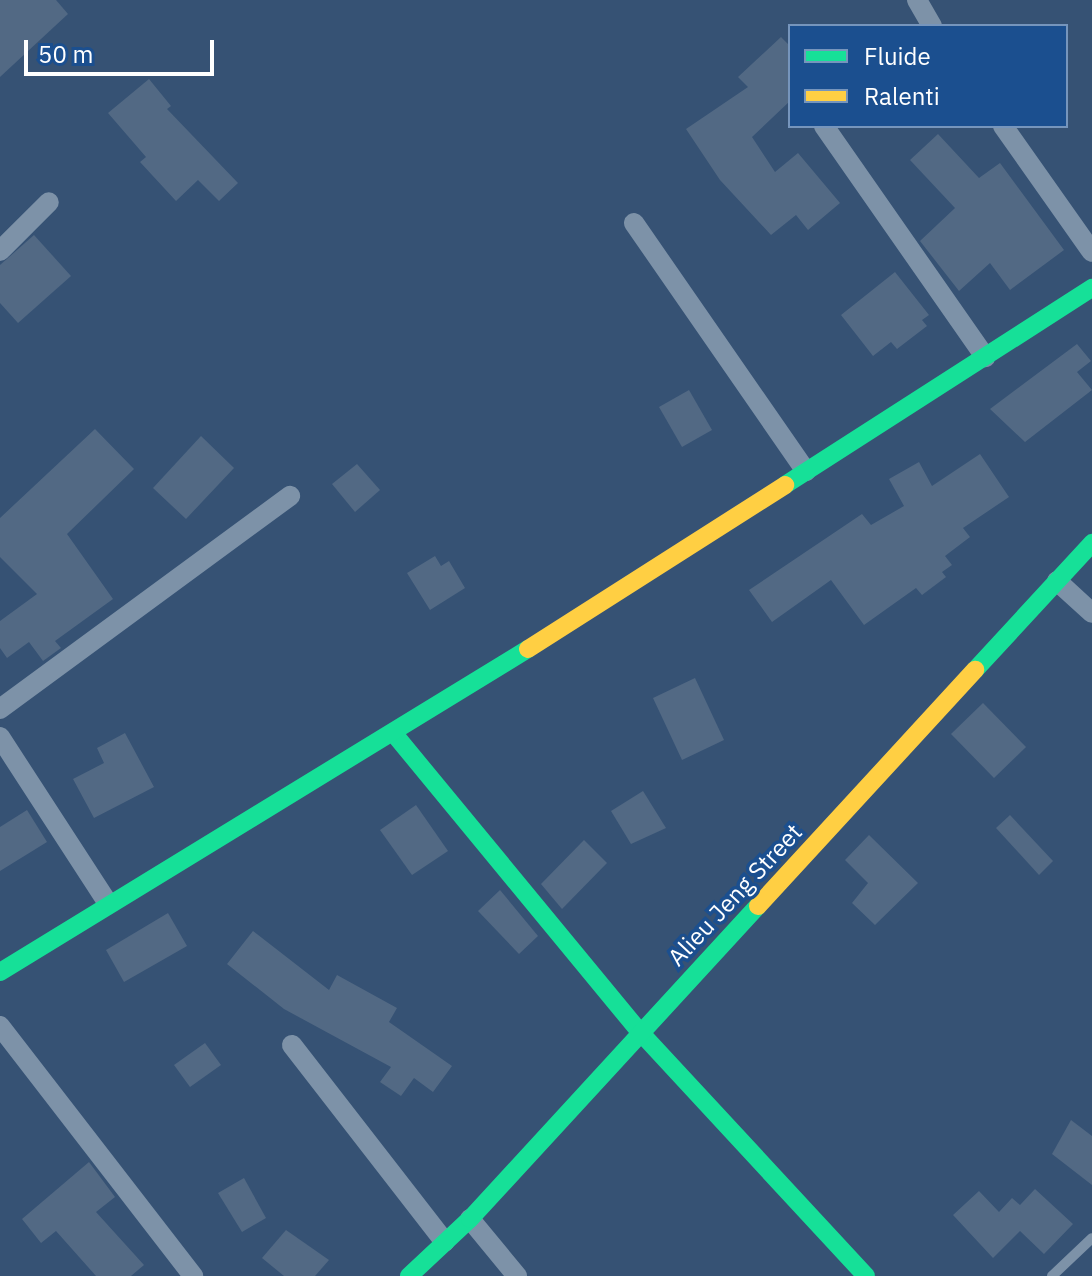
<!DOCTYPE html>
<style>
body{margin:0}
#map{position:relative;width:1092px;height:1276px;overflow:hidden;background:#365274;font-family:"IBM Plex Sans",sans-serif}
div>[style]{position:absolute}
.building>*{inset:0;background:#526984}
.lane>*{height:10px;margin:-5px;padding:0 5px;transform-origin:5px;border-radius:5px;background:#7d92a8}
.street>*{height:20px;margin:-10px;padding:0 10px;transform-origin:10px;border-radius:10px;background:#7d92a8}
.fast>*{height:18px;margin:-9px;padding:0 9px;transform-origin:9px;border-radius:9px;background:#16e098}
.slow>*{height:18px;margin:-9px;padding:0 9px;transform-origin:9px;border-radius:9px;background:#ffcf43}
span{translate:-50% -50%;white-space:nowrap;text-align:center;line-height:1.15;-webkit-text-stroke:7px #1b4f8f;paint-order:stroke}
.street-label{font-size:24px;color:#fff}
.legend{position:absolute;left:788px;top:24px;width:280px;height:104px;box-sizing:border-box;background:#1b4f8f;border:2px solid #7695bc;margin:0;padding:10px 14px;list-style:none;font-size:24px;color:#fff}
.legend li{display:flex;align-items:center;gap:16px;height:40px}
.legend b{width:40px;border:2px solid #7695bc}
.scale{position:absolute;left:24px;top:40px;width:190px;height:36px;box-sizing:border-box;border:4px solid #fff;border-top:0;padding-left:10px;font-size:24px;line-height:28px;white-space:nowrap;color:#fff;-webkit-text-stroke:6px #1b4f8f;paint-order:stroke}
</style>
<div id="map">
<div class="building">
<i style="clip-path:polygon(0 0,56px 0,68px 14px,0 77px)"></i>
<i style="clip-path:polygon(781px 37px,790px 46px,790px 101px,752px 137px,775px 172px,798px 153px,840px 203px,808px 230px,796px 215px,771px 235px,720px 180px,686px 129px,748px 87px,738px 77px)"></i>
<i style="clip-path:polygon(149px 79px,171px 106px,167px 109px,238px 183px,219px 201px,198px 180px,176px 201px,140px 162px,146px 157px,108px 113px)"></i>
<i style="clip-path:polygon(938px 134px,979px 178px,1000px 163px,1064px 250px,1010px 290px,990px 263px,959px 291px,920px 241px,955px 208px,910px 160px)"></i>
<i style="clip-path:polygon(34px 235px,71px 276px,18px 323px,0 303px,0 265px)"></i>
<i style="clip-path:polygon(895px 272px,929px 315px,922px 320px,927px 326px,897px 349px,891px 342px,873px 356px,841px 315px)"></i>
<i style="clip-path:polygon(1077px 344px,1091px 361px,1077px 372px,1092px 390px,1025px 442px,990px 409px)"></i>
<i style="clip-path:polygon(689px 390px,712px 430px,682px 447px,659px 407px)"></i>
<i style="clip-path:polygon(95px 429px,134px 469px,67px 534px,113px 599px,55px 641px,61px 648px,43px 661px,29px 642px,7px 658px,0 648px,0 621px,37px 594px,0 557px,0 518px)"></i>
<i style="clip-path:polygon(201px 436px,234px 468px,186px 519px,153px 488px)"></i>
<i style="clip-path:polygon(980px 454px,1009px 497px,963px 528px,970px 537px,945px 556px,952px 565px,942px 572px,946px 577px,922px 595px,916px 588px,864px 625px,831px 580px,772px 622px,749px 590px,862px 514px,871px 525px,904px 506px,889px 479px,919px 462px,932px 486px)"></i>
<i style="clip-path:polygon(357px 464px,380px 490px,355px 512px,332px 484px)"></i>
<i style="clip-path:polygon(435px 556px,441px 566px,449px 561px,465px 588px,430px 610px,407px 573px)"></i>
<i style="clip-path:polygon(695px 678px,724px 740px,682px 760px,653px 698px)"></i>
<i style="clip-path:polygon(983px 703px,1026px 747px,994px 778px,951px 734px)"></i>
<i style="clip-path:polygon(125px 733px,154px 787px,94px 818px,73px 779px,104px 763px,97px 748px)"></i>
<i style="clip-path:polygon(643px 791px,666px 828px,631px 844px,611px 811px)"></i>
<i style="clip-path:polygon(416px 805px,448px 851px,412px 875px,380px 830px)"></i>
<i style="clip-path:polygon(27px 810px,47px 842px,0 871px,0 827px)"></i>
<i style="clip-path:polygon(1010px 815px,1053px 861px,1039px 875px,996px 828px)"></i>
<i style="clip-path:polygon(869px 835px,918px 883px,875px 925px,852px 903px,868px 883px,845px 860px)"></i>
<i style="clip-path:polygon(584px 840px,607px 863px,562px 909px,541px 884px)"></i>
<i style="clip-path:polygon(500px 890px,538px 936px,519px 954px,478px 911px)"></i>
<i style="clip-path:polygon(168px 913px,187px 946px,124px 982px,106px 950px)"></i>
<i style="clip-path:polygon(253px 931px,329px 990px,337px 975px,397px 1008px,389px 1022px,452px 1066px,433px 1092px,414px 1078px,401px 1096px,380px 1082px,391px 1067px,284px 1009px,227px 964px)"></i>
<i style="clip-path:polygon(205px 1043px,221px 1065px,190px 1087px,174px 1065px)"></i>
<i style="clip-path:polygon(1071px 1120px,1092px 1136px,1092px 1185px,1052px 1154px)"></i>
<i style="clip-path:polygon(89px 1162px,115px 1197px,96px 1212px,144px 1265px,131px 1276px,96px 1276px,56px 1231px,41px 1243px,22px 1219px)"></i>
<i style="clip-path:polygon(244px 1178px,266px 1218px,242px 1232px,218px 1193px)"></i>
<i style="clip-path:polygon(1035px 1189px,1073px 1224px,1044px 1254px,1020px 1231px,993px 1258px,953px 1215px,979px 1191px,999px 1212px,1012px 1198px,1020px 1205px)"></i>
<i style="clip-path:polygon(286px 1230px,329px 1260px,315px 1276px,284px 1276px,262px 1258px)"></i>
</div>
<div class="lane">
<i style="left:1052px;top:1276px;width:55px;rotate:-43.5deg"></i>
</div>
<div class="street">
<i style="left:917px;top:0;width:30px;rotate:60deg"></i>
<i style="left:824px;top:126px;width:282px;rotate:55.1deg"></i>
<i style="left:1003px;top:126px;width:154px;rotate:54.8deg"></i>
<i style="left:634px;top:223px;width:302px;rotate:55.3deg"></i>
<i style="left:0;top:251px;width:69px;rotate:-45deg"></i>
<i style="left:1057px;top:581px;width:47px;rotate:42.4deg"></i>
<i style="left:0;top:709px;width:360px;rotate:-36.3deg"></i>
<i style="left:0;top:737px;width:197px;rotate:57deg"></i>
<i style="left:0;top:1026px;width:316px;rotate:52.3deg"></i>
<i style="left:292px;top:1045px;width:249px;rotate:52.2deg"></i>
<i style="left:470px;top:1219px;width:74px;rotate:50.5deg"></i>
</div>
<div class="fast">
<i style="left:785px;top:485px;width:365px;rotate:-32.7deg"></i>
<i style="left:975px;top:670px;width:173px;rotate:-47.3deg"></i>
<i style="left:395px;top:735px;width:386px;rotate:50.5deg"></i>
<i style="left:641px;top:1033px;width:331px;rotate:47.2deg"></i>
<i style="left:0;top:972px;width:619px;rotate:-31.46deg"></i>
<i style="left:409px;top:1276px;width:83px;rotate:-43.1deg"></i>
<i style="left:470px;top:1219px;width:425px;rotate:-47.4deg"></i>
</div>
<div class="slow">
<i style="left:528px;top:649px;width:305px;rotate:-32.5deg"></i>
<i style="left:758px;top:906px;width:321px;rotate:-47.4deg"></i>
</div>
<div class="street-label">
<span style="left:735px;top:895px;rotate:-47deg">Alieu Jeng Street</span>
</div>
<ul class="legend">
<li><b style="height:10px;background:#16e098"></b>Fluide</li>
<li><b style="height:10px;background:#ffcf43"></b>Ralenti</li>
</ul>
<div class="scale">50 m</div>
</div>
